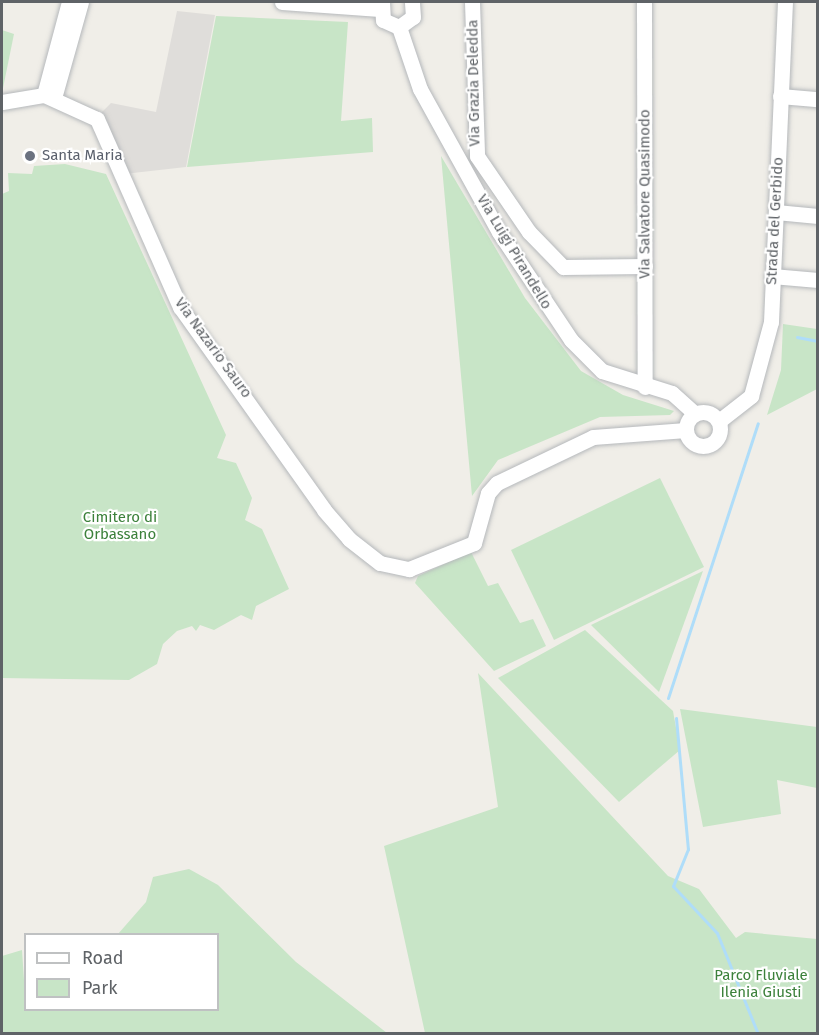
<!DOCTYPE html>
<style>
body{margin:0}
#map{position:relative;width:819px;height:1035px;overflow:hidden;background:#f0eee8;font-family:"Fira Sans",sans-serif}
div>[style]{position:absolute}
.industrial>*{inset:0;background:#dfddda}
.green>*{inset:0;background:#c8e5c7}
.stream>*{height:3px;margin:-1.5px;padding:0 1.5px;transform-origin:1.5px;border-radius:1.5px;background:#afddf9}
.roads{filter:drop-shadow(0 0 2px #b5b8bb) drop-shadow(0 0 2px #b5b8bb)}
.minor>*{height:15px;margin:-7.5px;padding:0 7.5px;transform-origin:7.5px;border-radius:7.5px;background:#fff}
.minor>.ring{margin:-7.5px;padding:0;box-sizing:content-box;background:none;border:15px solid #fff;border-radius:50%}
.dots>*{width:16px;height:16px;translate:-50% -50%;box-sizing:border-box;border:3px solid #fff;border-radius:50%}
span{translate:-50% -50%;white-space:nowrap;text-align:center;line-height:1.15;-webkit-text-stroke:4.5px #fff;paint-order:stroke}
.street-label{font-size:15px;color:#5f6367}
.worship-label{font-size:15px;color:#5b616d}
.left{translate:0 -50%;text-align:left}
.park-label{font-size:15px;color:#3c813b}
.frame{position:absolute;inset:0;border:3px solid #5f6367;pointer-events:none}
.legend{position:absolute;left:24px;top:933px;width:195px;height:78px;box-sizing:border-box;background:#fff;border:2px solid #bfc1c2;margin:0;padding:8px 10px;list-style:none;font-size:18px;color:#5f6367}
.legend li{display:flex;align-items:center;gap:12px;height:30px}
.legend b{width:30px;border:2px solid #bfc1c2}
</style>
<div id="map">
<div class="industrial">
<i style="clip-path:polygon(177px 11px,215px 15px,186px 167px,124px 174px,100px 114px,111px 103px,156px 112px)"></i>
</div>
<div class="green">
<i style="clip-path:polygon(216px 16px,348px 22px,341px 121px,372px 118px,373px 152px,187px 167px)"></i>
<i style="clip-path:polygon(2px 30px,14px 34px,2px 93px)"></i>
<i style="clip-path:polygon(441px 156px,525px 298px,581px 371px,623px 395px,674px 411px,670px 415px,600px 417px,498px 460px,472px 496px)"></i>
<i style="clip-path:polygon(65px 164px,106px 174px,226px 435px,217px 458px,236px 463px,252px 498px,245px 520px,262px 529px,289px 589px,256px 606px,252px 620px,241px 615px,214px 630px,200px 625px,196px 631px,192px 626px,177px 631px,163px 644px,157px 664px,129px 680px,2px 678px,2px 194px,9px 191px,8px 173px,32px 174px,34px 166px)"></i>
<i style="clip-path:polygon(783px 324px,817px 329px,817px 389px,767px 415px,781px 370px)"></i>
<i style="clip-path:polygon(660px 478px,704px 567px,554px 640px,511px 550px)"></i>
<i style="clip-path:polygon(471px 552px,488px 586px,498px 583px,520px 623px,533px 619px,546px 646px,494px 671px,415px 583px,418px 576px)"></i>
<i style="clip-path:polygon(703px 571px,659px 692px,591px 625px)"></i>
<i style="clip-path:polygon(585px 630px,673px 711px,680px 750px,619px 802px,498px 678px)"></i>
<i style="clip-path:polygon(478px 673px,668px 876px,699px 889px,736px 938px,745px 932px,817px 939px,817px 1033px,425px 1033px,384px 846px,498px 807px)"></i>
<i style="clip-path:polygon(680px 709px,817px 727px,817px 788px,777px 780px,781px 814px,703px 827px)"></i>
<i style="clip-path:polygon(189px 869px,218px 885px,296px 962px,387px 1033px,2px 1033px,2px 956px,22px 950px,26px 1010px,218px 1010px,218px 934px,118px 934px,146px 902px,153px 877px)"></i>
</div>
<div class="stream">
<i style="left:797px;top:337px;width:21px;rotate:11deg"></i>
<i style="left:668px;top:698px;width:289px;rotate:-71.9deg"></i>
<i style="left:676px;top:718px;width:132px;rotate:84.8deg"></i>
<i style="left:688px;top:849px;width:40px;rotate:112deg"></i>
<i style="left:673px;top:886px;width:64px;rotate:46.9deg"></i>
<i style="left:717px;top:933px;width:109px;rotate:67.9deg"></i>
</div>
<div class="roads">
<div class="minor">
<i style="left:282px;top:2px;width:98px;rotate:4.1deg"></i>
<i style="left:382px;top:2px;width:18px;rotate:87deg"></i>
<i style="left:383px;top:20px;width:17px;rotate:24deg"></i>
<i style="left:399px;top:27px;width:17px;rotate:-36deg"></i>
<i style="left:413px;top:17px;width:15px;rotate:-94deg"></i>
<i style="left:472px;top:2px;width:154px;rotate:88.1deg"></i>
<i style="left:477px;top:156px;width:92px;rotate:55.6deg"></i>
<i style="left:529px;top:232px;width:49px;rotate:45.8deg"></i>
<i style="left:563px;top:267px;width:82px;rotate:-0.7deg"></i>
<i style="left:644px;top:2px;width:385px;rotate:89.9deg"></i>
<i style="left:399px;top:27px;width:65px;rotate:71.3deg"></i>
<i style="left:420px;top:89px;width:163px;rotate:61.1deg"></i>
<i style="left:499px;top:232px;width:130px;rotate:56.3deg"></i>
<i style="left:571px;top:340px;width:44px;rotate:45deg"></i>
<i style="left:602px;top:371px;width:73px;rotate:17.4deg"></i>
<i style="left:672px;top:393px;width:31px;rotate:42deg"></i>
<i style="left:44px;top:95px;width:96px;rotate:-75deg"></i>
<i style="left:780px;top:96px;width:38px;rotate:5deg"></i>
<i style="left:54px;top:98px;width:100px;rotate:-74.3deg"></i>
<i style="left:2px;top:102px;width:43px;rotate:-9.5deg"></i>
<i style="left:44px;top:95px;width:58px;rotate:24.4deg"></i>
<i style="left:97px;top:119px;width:206px;rotate:66.2deg"></i>
<i style="left:180px;top:307px;width:249px;rotate:54.6deg"></i>
<i style="left:324px;top:510px;width:38px;rotate:49deg"></i>
<i style="left:349px;top:539px;width:39px;rotate:38deg"></i>
<i style="left:380px;top:563px;width:30px;rotate:12deg"></i>
<i style="left:409px;top:569px;width:70px;rotate:-21.8deg"></i>
<i style="left:474px;top:543px;width:52px;rotate:-74.4deg"></i>
<i style="left:488px;top:493px;width:13px;rotate:-48deg"></i>
<i style="left:497px;top:483px;width:106px;rotate:-25.6deg"></i>
<i style="left:593px;top:437px;width:93px;rotate:-4.3deg"></i>
<i style="left:776px;top:212px;width:42px;rotate:5.4deg"></i>
<i style="left:772px;top:276px;width:46px;rotate:5deg"></i>
<i class="ring" style="left:686px;top:412px;width:19px;height:19px"></i>
<i style="left:719px;top:421px;width:41px;rotate:-38deg"></i>
<i style="left:751px;top:396px;width:77px;rotate:-74.9deg"></i>
<i style="left:771px;top:322px;width:320px;rotate:-87.5deg"></i>
</div>
</div>
<div class="dots">
<i style="left:30px;top:156px;background:#6b7280"></i>
</div>
<div class="street-label">
<span style="left:474px;top:83px;rotate:-91deg">Via Grazia Deledda</span>
<span style="left:645px;top:194px;rotate:-90deg">Via Salvatore Quasimodo</span>
<span style="left:775px;top:221px;rotate:-87deg">Strada del Gerbido</span>
<span style="left:514px;top:252px;rotate:59deg">Via Luigi Pirandello</span>
<span style="left:213px;top:348px;rotate:54deg">Via Nazario Sauro</span>
</div>
<div class="worship-label">
<span class="left" style="left:42px;top:156px">Santa Maria</span>
</div>
<div class="park-label">
<span style="left:120px;top:526px">Cimitero di<br>Orbassano</span>
<span style="left:761px;top:984px">Parco Fluviale<br>Ilenia Giusti</span>
</div>
<div class="frame"></div>
<ul class="legend">
<li><b style="height:8px;background:#fff"></b>Road</li>
<li><b style="height:16px;background:#c8e5c7"></b>Park</li>
</ul>
</div>
